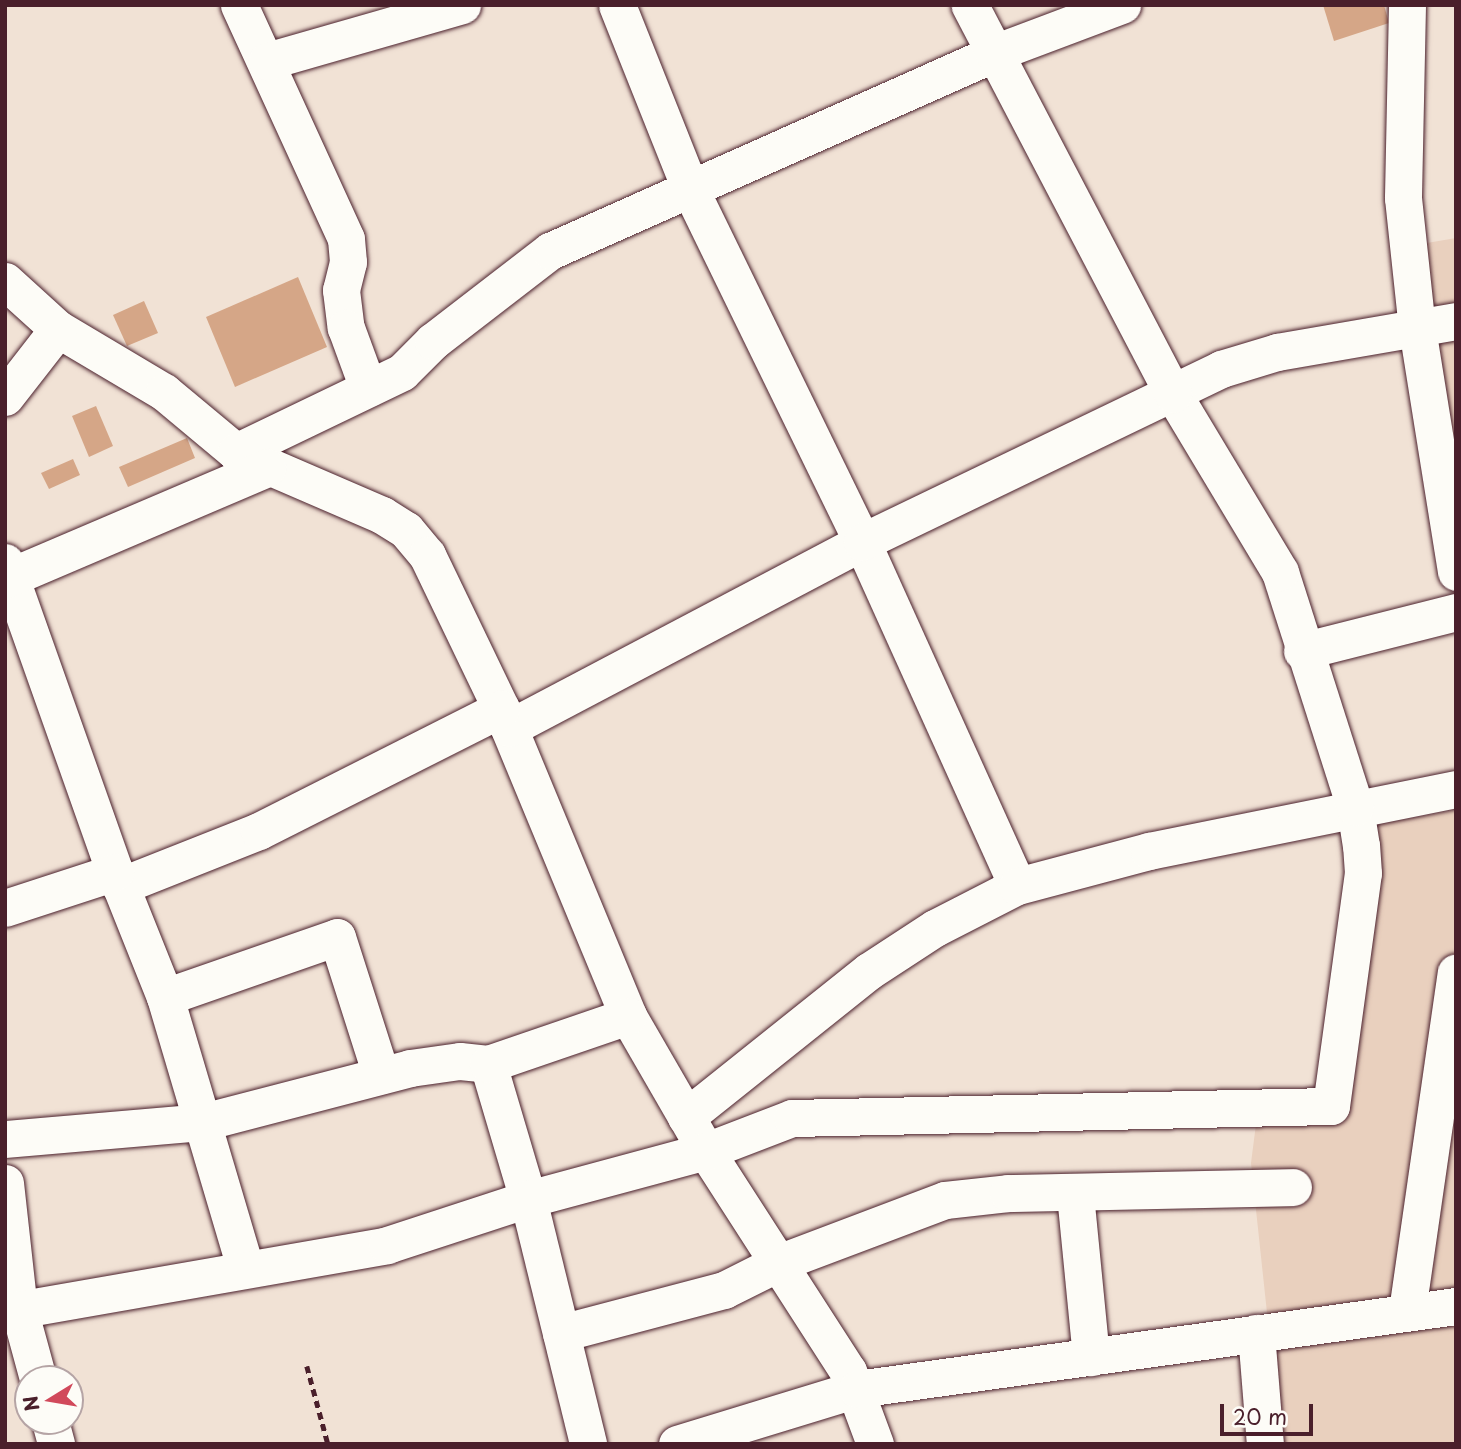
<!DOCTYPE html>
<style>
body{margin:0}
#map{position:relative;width:1461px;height:1449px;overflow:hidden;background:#f1e2d5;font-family:"Playpen Sans",sans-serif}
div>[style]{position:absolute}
.built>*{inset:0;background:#e9d0be}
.building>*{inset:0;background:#d5a687}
.path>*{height:4.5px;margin-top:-2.25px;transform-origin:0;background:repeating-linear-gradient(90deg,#4a1f2b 0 7px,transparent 0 12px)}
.roads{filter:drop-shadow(0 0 2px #4a1f2b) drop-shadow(0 0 2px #4a1f2b)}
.minor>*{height:37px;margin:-18.5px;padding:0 18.5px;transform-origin:18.5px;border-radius:18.5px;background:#fdfcf7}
.secondary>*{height:38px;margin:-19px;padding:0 19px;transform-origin:19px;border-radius:19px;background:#fdfcf7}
span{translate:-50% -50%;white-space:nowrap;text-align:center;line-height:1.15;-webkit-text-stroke:5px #fdfcf7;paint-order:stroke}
.frame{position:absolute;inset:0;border:7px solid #4a1f2b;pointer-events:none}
.north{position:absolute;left:14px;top:1365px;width:70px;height:70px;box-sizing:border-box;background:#fdfcf7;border:2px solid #b5a4a5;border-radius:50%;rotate:259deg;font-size:19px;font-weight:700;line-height:28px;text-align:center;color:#4a1f2b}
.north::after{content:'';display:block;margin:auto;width:24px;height:32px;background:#d1495b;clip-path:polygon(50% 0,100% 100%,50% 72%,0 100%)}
.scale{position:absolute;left:1220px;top:1404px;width:93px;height:32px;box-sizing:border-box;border:4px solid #4a1f2b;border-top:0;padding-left:9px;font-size:21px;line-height:24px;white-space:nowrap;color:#4a1f2b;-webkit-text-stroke:5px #fdfcf7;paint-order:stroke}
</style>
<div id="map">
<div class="built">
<i style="clip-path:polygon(1456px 238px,1456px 517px,1421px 244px)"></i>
<i style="clip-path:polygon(1456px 810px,1456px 1444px,1281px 1444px,1251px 1163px,1256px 1124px,1328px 1123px,1373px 825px)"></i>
</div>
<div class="building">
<i style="clip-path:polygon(1323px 5px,1384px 5px,1389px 23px,1334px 41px)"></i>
<i style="clip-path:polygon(298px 277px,327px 347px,235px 387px,206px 317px)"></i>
<i style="clip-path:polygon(144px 301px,158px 333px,127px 346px,113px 315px)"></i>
<i style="clip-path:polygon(96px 406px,113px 446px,89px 457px,72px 416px)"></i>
<i style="clip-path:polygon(187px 438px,195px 458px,128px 487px,119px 467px)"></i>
<i style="clip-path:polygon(73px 459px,80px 475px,49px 489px,41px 473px)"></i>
</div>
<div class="path">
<i style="left:307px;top:1366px;width:81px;rotate:74.9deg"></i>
</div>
<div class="roads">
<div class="minor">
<i style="left:239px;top:5px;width:257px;rotate:65.4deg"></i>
<i style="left:346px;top:239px;width:23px;rotate:85deg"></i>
<i style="left:348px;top:262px;width:29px;rotate:104deg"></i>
<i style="left:341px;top:290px;width:38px;rotate:83deg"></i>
<i style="left:346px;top:328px;width:64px;rotate:69.9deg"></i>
<i style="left:617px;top:5px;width:200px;rotate:68.3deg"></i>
<i style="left:691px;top:191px;width:390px;rotate:64deg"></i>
<i style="left:862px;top:542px;width:377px;rotate:65.7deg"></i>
<i style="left:1407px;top:5px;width:193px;rotate:91.2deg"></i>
<i style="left:1403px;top:198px;width:131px;rotate:83.9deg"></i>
<i style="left:1417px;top:328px;width:247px;rotate:80.9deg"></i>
<i style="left:267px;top:61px;width:203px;rotate:-16deg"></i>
<i style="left:5px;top:281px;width:72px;rotate:42.2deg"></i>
<i style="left:58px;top:329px;width:123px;rotate:30.7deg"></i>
<i style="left:164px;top:392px;width:94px;rotate:39.8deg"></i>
<i style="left:236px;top:452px;width:159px;rotate:23.3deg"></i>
<i style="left:382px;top:515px;width:28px;rotate:32deg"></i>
<i style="left:406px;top:530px;width:33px;rotate:50deg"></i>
<i style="left:427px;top:555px;width:171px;rotate:64.3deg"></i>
<i style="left:501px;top:709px;width:332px;rotate:67.5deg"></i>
<i style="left:628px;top:1016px;width:156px;rotate:60deg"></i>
<i style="left:706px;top:1151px;width:262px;rotate:57.2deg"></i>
<i style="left:848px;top:1371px;width:78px;rotate:69.7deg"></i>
<i style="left:5px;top:397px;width:86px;rotate:-52.1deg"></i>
<i style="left:236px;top:452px;width:184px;rotate:-25.7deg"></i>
<i style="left:402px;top:372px;width:44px;rotate:-45deg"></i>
<i style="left:433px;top:341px;width:148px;rotate:-37.6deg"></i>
<i style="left:550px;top:251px;width:486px;rotate:-24deg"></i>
<i style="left:994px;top:53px;width:137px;rotate:-20.6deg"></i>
<i style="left:5px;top:562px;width:329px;rotate:70.5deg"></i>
<i style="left:115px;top:872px;width:135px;rotate:68.2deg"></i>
<i style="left:165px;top:997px;width:282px;rotate:73.5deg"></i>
<i style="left:1302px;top:651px;width:159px;rotate:-14.2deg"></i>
<i style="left:509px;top:728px;width:399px;rotate:-27.8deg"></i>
<i style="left:862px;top:542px;width:399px;rotate:-25.7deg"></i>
<i style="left:1221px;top:369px;width:59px;rotate:-16.9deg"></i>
<i style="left:1277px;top:352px;width:182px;rotate:-9.8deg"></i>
<i style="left:120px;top:886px;width:149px;rotate:-21.6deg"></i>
<i style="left:259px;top:831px;width:271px;rotate:-26.8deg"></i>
<i style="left:5px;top:908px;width:116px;rotate:-18.1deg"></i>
<i style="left:165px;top:997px;width:182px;rotate:-19.2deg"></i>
<i style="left:337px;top:937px;width:145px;rotate:72.3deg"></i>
<i style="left:488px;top:1064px;width:141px;rotate:73.5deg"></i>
<i style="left:528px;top:1199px;width:252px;rotate:76.2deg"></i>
<i style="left:686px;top:1117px;width:234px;rotate:-38.6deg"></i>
<i style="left:869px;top:971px;width:79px;rotate:-33.1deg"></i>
<i style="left:935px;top:928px;width:92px;rotate:-27.1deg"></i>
<i style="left:1017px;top:886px;width:137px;rotate:-14.9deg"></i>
<i style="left:1149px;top:851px;width:313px;rotate:-11.4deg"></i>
<i style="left:5px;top:1139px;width:199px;rotate:-4.9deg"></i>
<i style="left:203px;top:1122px;width:214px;rotate:-14.6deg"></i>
<i style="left:410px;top:1068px;width:50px;rotate:-8deg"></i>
<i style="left:460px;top:1061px;width:28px;rotate:6deg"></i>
<i style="left:488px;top:1064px;width:148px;rotate:-18.9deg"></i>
<i style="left:5px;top:1183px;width:127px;rotate:83.7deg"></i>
<i style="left:19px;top:1309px;width:73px;rotate:74.8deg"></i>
<i style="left:1075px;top:1194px;width:164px;rotate:84.4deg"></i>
<i style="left:1407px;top:1311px;width:342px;rotate:-81.8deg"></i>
<i style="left:5px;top:1312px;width:388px;rotate:-9.9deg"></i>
<i style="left:387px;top:1245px;width:148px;rotate:-18.1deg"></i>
<i style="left:528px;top:1199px;width:184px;rotate:-15.1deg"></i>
<i style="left:706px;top:1151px;width:92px;rotate:-21deg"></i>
<i style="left:792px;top:1118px;width:539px;rotate:-1.28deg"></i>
<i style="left:1331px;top:1106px;width:235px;rotate:-82.2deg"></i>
<i style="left:1363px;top:873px;width:27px;rotate:-94deg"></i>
<i style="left:1361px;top:846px;width:39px;rotate:-99deg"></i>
<i style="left:1355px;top:807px;width:247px;rotate:-107.7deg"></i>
<i style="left:1280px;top:572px;width:208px;rotate:-121deg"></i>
<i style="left:1173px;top:394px;width:439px;rotate:-117.6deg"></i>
<i style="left:561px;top:1333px;width:169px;rotate:-14.8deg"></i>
<i style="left:724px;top:1290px;width:60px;rotate:-26.6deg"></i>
<i style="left:778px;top:1263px;width:178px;rotate:-20.7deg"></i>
<i style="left:945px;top:1200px;width:63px;rotate:-6.3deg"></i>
<i style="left:1008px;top:1193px;width:285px;rotate:-1.2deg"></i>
<i style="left:1256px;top:1333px;width:111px;rotate:85.4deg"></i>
<i style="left:50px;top:1421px;width:24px;rotate:75deg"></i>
<i style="left:677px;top:1444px;width:188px;rotate:-17deg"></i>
<i style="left:857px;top:1389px;width:605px;rotate:-7.89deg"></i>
</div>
<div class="secondary">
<i style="left:5px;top:580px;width:285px;rotate:-23.1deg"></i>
</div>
</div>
<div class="frame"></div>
<div class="north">N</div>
<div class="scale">20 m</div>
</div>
